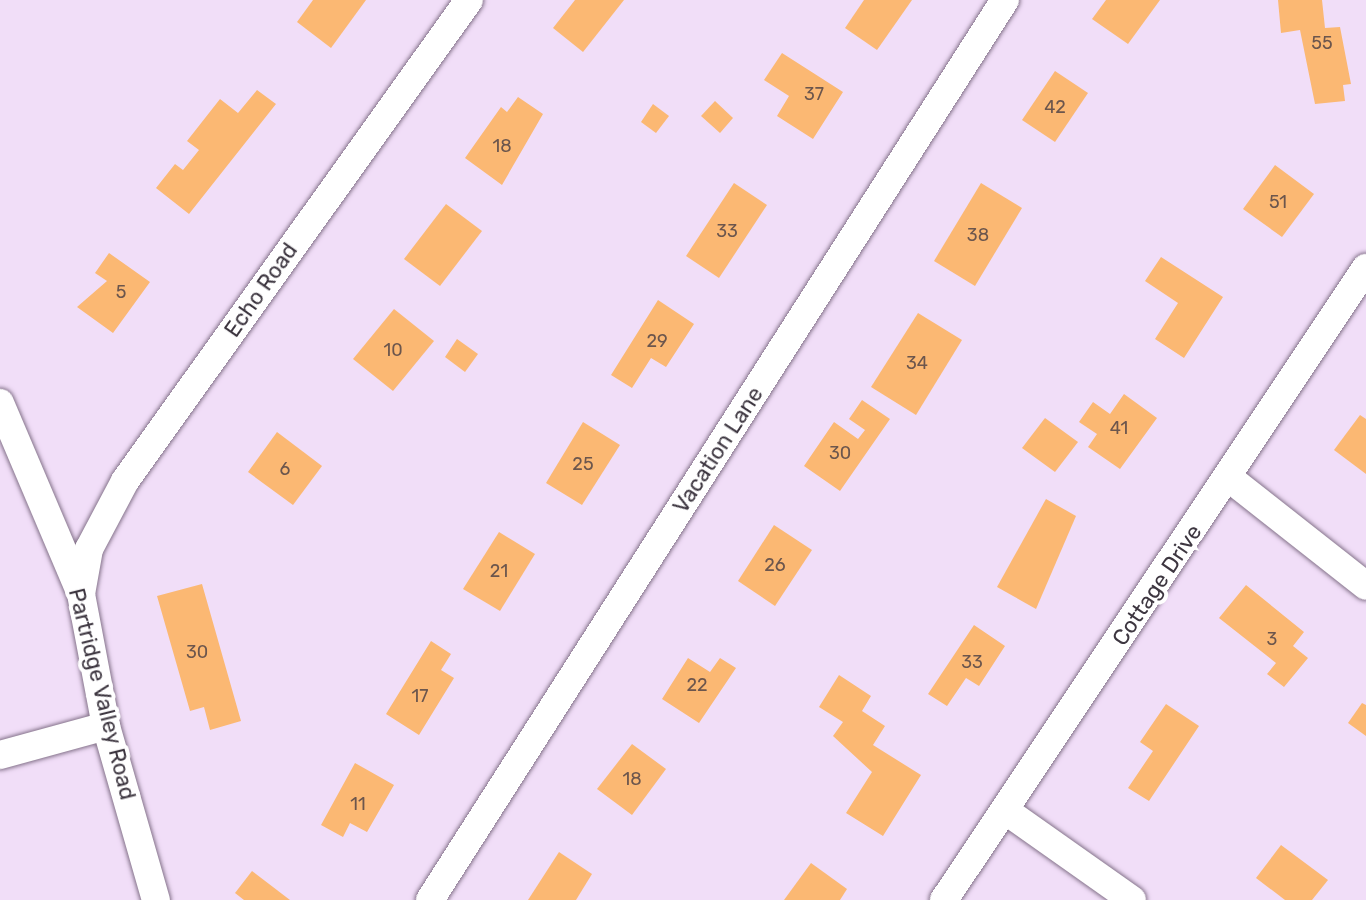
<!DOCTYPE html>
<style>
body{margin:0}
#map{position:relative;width:1366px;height:900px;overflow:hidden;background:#f1def8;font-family:Rubik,sans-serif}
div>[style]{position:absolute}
.building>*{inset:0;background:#fbb873}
.roads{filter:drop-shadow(0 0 2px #85738b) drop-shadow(0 0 2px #85738b)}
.street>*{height:28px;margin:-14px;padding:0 14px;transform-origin:14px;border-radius:14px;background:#fff}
span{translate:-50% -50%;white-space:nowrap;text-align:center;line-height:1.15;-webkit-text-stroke:8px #fff;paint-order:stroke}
.number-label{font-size:18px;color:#6c564d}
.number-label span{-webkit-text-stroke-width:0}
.street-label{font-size:22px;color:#3d3640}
</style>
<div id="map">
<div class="building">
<i style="clip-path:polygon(313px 0,366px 0,331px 48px,297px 22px)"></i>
<i style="clip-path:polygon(575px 0,624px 0,583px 52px,553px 28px)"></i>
<i style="clip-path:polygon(864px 0,912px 0,877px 50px,845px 28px)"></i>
<i style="clip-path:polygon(1106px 0,1160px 0,1128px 44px,1092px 19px)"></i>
<i style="clip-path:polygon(1278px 0,1322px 0,1325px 28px,1340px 27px,1351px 84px,1343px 85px,1345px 101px,1315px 104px,1300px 30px,1281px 33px)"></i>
<i style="clip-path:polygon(782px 53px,843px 92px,813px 139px,777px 116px,789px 96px,764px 80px)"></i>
<i style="clip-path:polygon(1055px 71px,1088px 93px,1055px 142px,1022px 120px)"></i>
<i style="clip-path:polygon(257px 90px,276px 104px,189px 214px,156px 188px,175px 164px,183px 170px,199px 150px,187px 141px,220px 99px,238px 113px)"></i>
<i style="clip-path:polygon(518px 97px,543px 114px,502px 185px,465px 158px,501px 107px,507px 112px)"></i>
<i style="clip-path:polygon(715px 101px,733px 118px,720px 133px,701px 116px)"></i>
<i style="clip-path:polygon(653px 104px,669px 116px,656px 133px,641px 122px)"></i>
<i style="clip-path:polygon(1275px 165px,1314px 194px,1282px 237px,1243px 209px)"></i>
<i style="clip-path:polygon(734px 183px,767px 205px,719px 278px,686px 256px)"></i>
<i style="clip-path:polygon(981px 183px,1022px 208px,975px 286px,934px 261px)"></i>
<i style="clip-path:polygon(446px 204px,482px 231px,440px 286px,404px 259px)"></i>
<i style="clip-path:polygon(109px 253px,150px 282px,113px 333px,77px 307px,107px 281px,95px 273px)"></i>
<i style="clip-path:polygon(1161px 257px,1223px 297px,1184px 358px,1155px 339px,1178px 303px,1145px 281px)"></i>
<i style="clip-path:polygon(658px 300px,694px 324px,666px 367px,651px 358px,632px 388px,611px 375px)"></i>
<i style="clip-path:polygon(394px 309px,434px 341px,393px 391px,353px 359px)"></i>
<i style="clip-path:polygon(918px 313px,962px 340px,916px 415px,871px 387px)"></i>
<i style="clip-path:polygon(457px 339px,478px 354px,465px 372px,445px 357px)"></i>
<i style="clip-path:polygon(1124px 394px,1157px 418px,1120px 469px,1088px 447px,1097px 434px,1079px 422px,1093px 402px,1110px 414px)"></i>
<i style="clip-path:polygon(862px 400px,890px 419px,840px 491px,804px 466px,834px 422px,858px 439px,865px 430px,849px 419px)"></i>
<i style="clip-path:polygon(1360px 415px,1366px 419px,1366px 474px,1334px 450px)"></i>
<i style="clip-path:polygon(1045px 418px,1078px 442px,1055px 472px,1022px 448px)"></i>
<i style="clip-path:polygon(583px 422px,620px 445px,582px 505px,546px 483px)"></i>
<i style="clip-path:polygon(277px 432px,322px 466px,293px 505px,248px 472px)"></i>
<i style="clip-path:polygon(1046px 499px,1076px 516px,1036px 609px,997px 587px)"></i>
<i style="clip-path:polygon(774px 525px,812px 550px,775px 606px,738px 581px)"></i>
<i style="clip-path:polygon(499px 532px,535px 554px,500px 611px,463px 589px)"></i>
<i style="clip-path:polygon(202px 584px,241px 721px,210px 730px,204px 707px,190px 711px,157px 596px)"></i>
<i style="clip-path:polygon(1246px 585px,1304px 632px,1293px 646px,1308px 658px,1284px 687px,1267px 674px,1276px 663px,1219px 618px)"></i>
<i style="clip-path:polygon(974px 625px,1005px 646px,979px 686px,966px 678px,947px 706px,928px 694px)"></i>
<i style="clip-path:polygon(431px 641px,451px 654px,441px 670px,454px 678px,419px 735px,386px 714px)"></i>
<i style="clip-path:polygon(688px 658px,710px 672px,720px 658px,736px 668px,699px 723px,662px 699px)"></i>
<i style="clip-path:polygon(839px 675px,871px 696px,862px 711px,885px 726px,873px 745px,921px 775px,883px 836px,846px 813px,872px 772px,833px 736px,843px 722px,819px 707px)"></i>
<i style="clip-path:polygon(1362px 703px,1366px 705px,1366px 736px,1348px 723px)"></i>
<i style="clip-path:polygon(1166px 704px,1199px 726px,1149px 801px,1128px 788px,1153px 751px,1140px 742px)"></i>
<i style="clip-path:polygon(632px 744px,666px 769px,632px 815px,597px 789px)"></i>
<i style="clip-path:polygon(355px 763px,394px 785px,367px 832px,350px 823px,343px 837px,321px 825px)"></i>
<i style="clip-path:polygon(1281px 845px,1328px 880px,1312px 900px,1285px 900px,1256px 878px)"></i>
<i style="clip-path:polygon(559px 852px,592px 874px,576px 900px,528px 900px)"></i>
<i style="clip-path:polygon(811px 863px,847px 889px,840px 900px,784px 900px)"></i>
<i style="clip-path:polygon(252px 871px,290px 900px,244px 900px,235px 893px)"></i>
</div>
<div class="roads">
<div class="street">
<i style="left:0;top:403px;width:207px;rotate:67deg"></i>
<i style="left:81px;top:594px;width:134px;rotate:79.3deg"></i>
<i style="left:106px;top:726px;width:181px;rotate:74deg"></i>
<i style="left:1229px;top:478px;width:174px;rotate:38.2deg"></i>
<i style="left:81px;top:594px;width:46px;rotate:-79.9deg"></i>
<i style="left:89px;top:549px;width:77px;rotate:-62.1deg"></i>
<i style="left:125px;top:481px;width:591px;rotate:-54.43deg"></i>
<i style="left:0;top:755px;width:110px;rotate:-15.3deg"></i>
<i style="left:1006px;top:811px;width:154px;rotate:35.2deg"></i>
<i style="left:430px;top:900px;width:1068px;rotate:-57.43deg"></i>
<i style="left:944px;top:900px;width:760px;rotate:-56.27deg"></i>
</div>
</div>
<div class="number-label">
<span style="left:1322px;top:43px">55</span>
<span style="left:814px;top:94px">37</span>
<span style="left:1055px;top:107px">42</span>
<span style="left:502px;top:146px">18</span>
<span style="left:1278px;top:202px">51</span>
<span style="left:727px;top:231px">33</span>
<span style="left:978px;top:235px">38</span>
<span style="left:121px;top:292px">5</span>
<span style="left:657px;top:341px">29</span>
<span style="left:393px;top:350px">10</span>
<span style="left:917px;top:363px">34</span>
<span style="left:1119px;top:428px">41</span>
<span style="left:840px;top:453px">30</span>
<span style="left:583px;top:464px">25</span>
<span style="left:285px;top:469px">6</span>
<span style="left:775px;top:565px">26</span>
<span style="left:499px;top:571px">21</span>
<span style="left:1272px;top:639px">3</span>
<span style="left:197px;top:652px">30</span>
<span style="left:972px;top:662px">33</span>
<span style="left:697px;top:685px">22</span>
<span style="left:420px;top:696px">17</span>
<span style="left:632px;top:779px">18</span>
<span style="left:358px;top:804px">11</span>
</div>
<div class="street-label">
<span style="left:261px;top:290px;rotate:-55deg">Echo Road</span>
<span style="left:718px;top:450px;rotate:-57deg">Vacation Lane</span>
<span style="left:1157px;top:585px;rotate:-56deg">Cottage Drive</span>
<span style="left:102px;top:694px;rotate:76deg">Partridge Valley Road</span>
</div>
</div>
